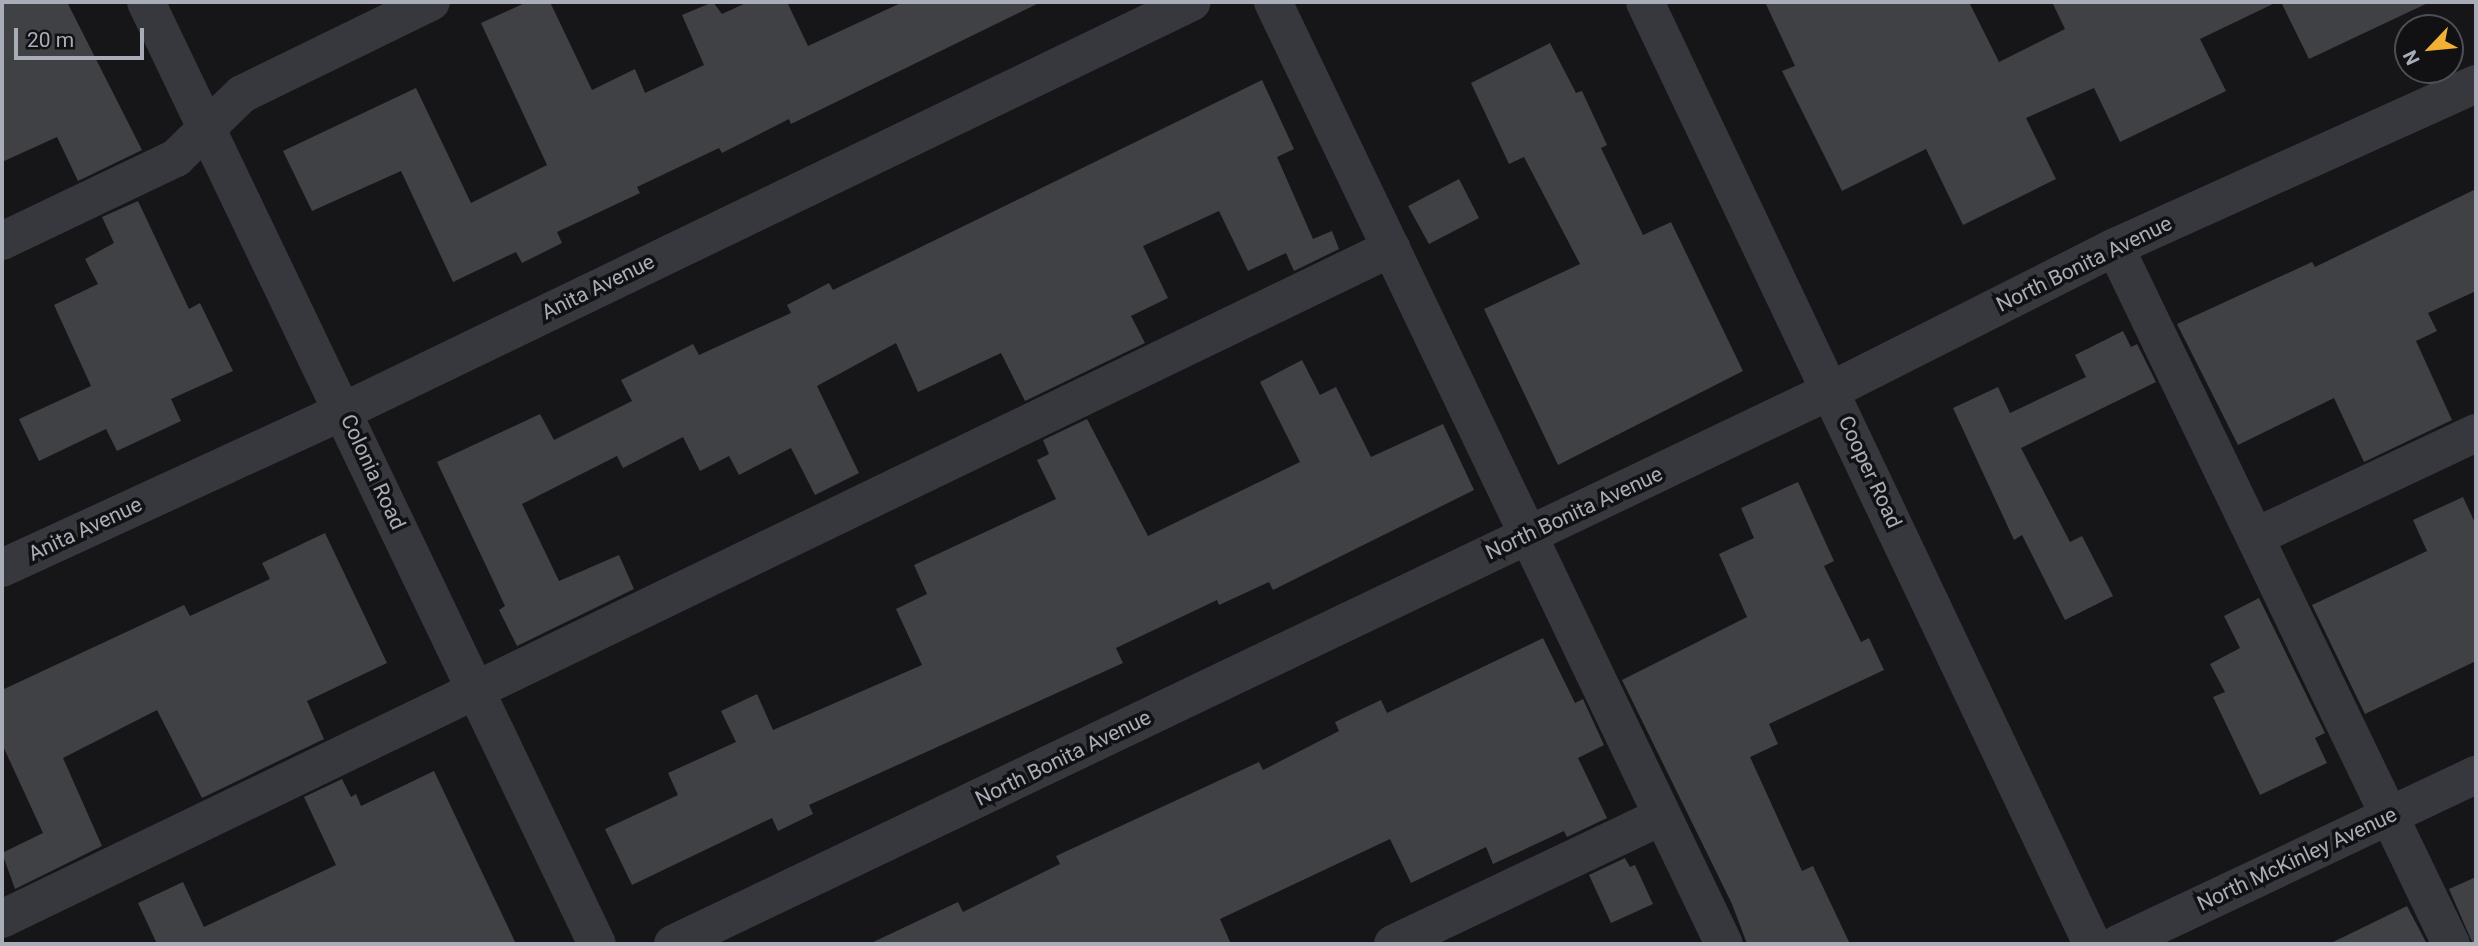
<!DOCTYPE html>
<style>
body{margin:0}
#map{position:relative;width:2478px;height:946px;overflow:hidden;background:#161618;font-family:Roboto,sans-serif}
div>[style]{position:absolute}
.building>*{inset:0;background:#404145}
.minor>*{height:38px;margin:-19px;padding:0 19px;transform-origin:19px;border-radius:19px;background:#37383d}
span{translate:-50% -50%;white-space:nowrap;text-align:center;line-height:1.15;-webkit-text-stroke:7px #111113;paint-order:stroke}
.street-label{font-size:21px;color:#a8adb8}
.frame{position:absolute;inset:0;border:4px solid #a8adb8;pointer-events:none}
.north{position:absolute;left:2394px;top:14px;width:70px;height:70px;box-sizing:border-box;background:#111113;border:2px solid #4d4f55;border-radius:50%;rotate:244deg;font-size:19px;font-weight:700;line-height:28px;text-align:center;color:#a8adb8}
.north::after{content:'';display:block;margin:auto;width:24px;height:32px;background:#f2b134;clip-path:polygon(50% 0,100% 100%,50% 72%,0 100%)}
.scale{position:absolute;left:14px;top:28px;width:130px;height:32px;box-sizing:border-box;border:4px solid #a8adb8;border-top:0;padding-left:9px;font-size:21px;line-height:24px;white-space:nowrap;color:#a8adb8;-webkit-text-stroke:5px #111113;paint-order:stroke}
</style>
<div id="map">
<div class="building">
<i style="clip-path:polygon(2px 2px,67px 2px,142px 150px,78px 181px,57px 137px,2px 162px)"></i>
<i style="clip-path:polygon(527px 2px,550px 2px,592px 90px,635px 69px,645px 93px,704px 65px,682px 15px,713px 2px,722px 14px,748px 2px,787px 2px,808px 46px,903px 2px,1041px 2px,791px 124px,789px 119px,722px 153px,719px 148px,637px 187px,640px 193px,557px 232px,562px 243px,522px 263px,516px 252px,453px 282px,401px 171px,312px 211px,283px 151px,416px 88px,471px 203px,547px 165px,481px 23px)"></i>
<i style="clip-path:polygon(1765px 2px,1969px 2px,1999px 62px,2065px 29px,2052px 2px,2277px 2px,2200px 39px,2226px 91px,2120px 142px,2094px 88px,2026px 118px,2056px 179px,1963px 225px,1926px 149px,1842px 191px,1782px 71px,1795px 66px)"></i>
<i style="clip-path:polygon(2281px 2px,2430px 2px,2309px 59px)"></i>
<i style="clip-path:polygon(1550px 43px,1576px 93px,1582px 91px,1607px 145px,1601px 148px,1643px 235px,1671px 222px,1743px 371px,1558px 465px,1484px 309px,1580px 264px,1524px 157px,1509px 164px,1471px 83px)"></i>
<i style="clip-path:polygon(1262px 80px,1294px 149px,1277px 157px,1313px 239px,1332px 231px,1339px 249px,1294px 271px,1286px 253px,1248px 271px,1219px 211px,1143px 246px,1168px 298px,1131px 316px,1145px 343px,1025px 401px,1001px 353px,918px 392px,896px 343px,817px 386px,859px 473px,815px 495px,791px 448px,739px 475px,729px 456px,700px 471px,683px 437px,623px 468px,617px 456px,522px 504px,559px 581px,619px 555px,634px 589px,517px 646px,499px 610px,505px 606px,437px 462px,540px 414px,554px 440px,632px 401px,621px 380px,693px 344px,699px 355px,791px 313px,787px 305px,829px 283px,833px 290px)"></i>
<i style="clip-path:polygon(1459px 179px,1479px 218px,1429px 244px,1408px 206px)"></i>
<i style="clip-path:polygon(2476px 189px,2476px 291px,2428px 313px,2437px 331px,2416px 341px,2452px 420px,2364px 462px,2334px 398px,2238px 445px,2177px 324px,2312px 262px,2315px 267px)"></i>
<i style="clip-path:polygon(138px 201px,189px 309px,200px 303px,233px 371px,171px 399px,181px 421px,117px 451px,106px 429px,39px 461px,19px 419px,91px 386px,54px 305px,98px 284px,85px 259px,114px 243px,102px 217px)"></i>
<i style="clip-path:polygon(2123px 331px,2131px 347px,2137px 344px,2156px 382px,2021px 448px,2070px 542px,2082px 536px,2113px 596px,2065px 620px,2022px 535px,2014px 540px,1953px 408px,1998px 387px,2010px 413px,2086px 377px,2075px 355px)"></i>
<i style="clip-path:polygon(1302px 360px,1320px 395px,1336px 387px,1371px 457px,1443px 424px,1474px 490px,1273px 590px,1269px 582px,1219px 605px,1217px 600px,1116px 648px,1123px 663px,809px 805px,813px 814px,778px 831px,772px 818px,632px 885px,605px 829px,678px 795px,668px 773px,736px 742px,721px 711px,757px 694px,773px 730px,922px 665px,896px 609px,927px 594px,914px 565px,1056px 499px,1037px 460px,1049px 454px,1043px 440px,1087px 419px,1148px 536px,1300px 462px,1260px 382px)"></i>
<i style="clip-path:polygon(1798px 482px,1834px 561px,1824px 566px,1861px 642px,1869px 638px,1884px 670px,1769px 724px,1778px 744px,1750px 757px,1802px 871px,1813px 866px,1850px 944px,1747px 944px,1732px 904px,1622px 680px,1747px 617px,1719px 554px,1754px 538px,1741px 508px)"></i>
<i style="clip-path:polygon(2463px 497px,2476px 525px,2476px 661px,2365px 714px,2312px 605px,2427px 551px,2413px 520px)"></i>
<i style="clip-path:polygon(325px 533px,387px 663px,307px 701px,324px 739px,202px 798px,157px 710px,63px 758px,102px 846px,15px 889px,2px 853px,43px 833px,2px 744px,2px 690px,184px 605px,190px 616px,270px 579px,262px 563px)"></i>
<i style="clip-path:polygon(2259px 598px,2325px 733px,2315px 738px,2327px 763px,2260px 795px,2213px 697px,2225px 692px,2210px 664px,2240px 648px,2224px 616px)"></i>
<i style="clip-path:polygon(1543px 638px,1575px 703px,1583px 699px,1604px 745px,1578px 758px,1607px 818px,1567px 837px,1564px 831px,1493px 864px,1486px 847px,1411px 883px,1390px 839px,1220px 919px,1231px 944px,869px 944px,958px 902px,963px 912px,1060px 864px,1056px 856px,1259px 762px,1263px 770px,1339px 731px,1335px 722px,1381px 700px,1387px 713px)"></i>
<i style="clip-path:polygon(434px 771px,516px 944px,157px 944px,138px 903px,183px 882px,204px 927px,336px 865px,304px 797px,342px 779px,351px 797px,356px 794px,361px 806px)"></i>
<i style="clip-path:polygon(1625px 858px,1630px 867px,1635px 865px,1653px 904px,1611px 923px,1589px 875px)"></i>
<i style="clip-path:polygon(2476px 877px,2476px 944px,2473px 944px,2449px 889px)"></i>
<i style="clip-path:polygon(2407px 906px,2427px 944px,2329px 944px)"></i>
</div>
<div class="minor">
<i style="left:146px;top:2px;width:1044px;rotate:64.42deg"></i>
<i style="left:1273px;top:2px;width:1044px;rotate:64.42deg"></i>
<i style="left:1645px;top:2px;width:1043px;rotate:64.61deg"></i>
<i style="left:2px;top:241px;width:193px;rotate:-25.5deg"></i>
<i style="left:176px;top:158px;width:92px;rotate:-44.1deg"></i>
<i style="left:242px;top:94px;width:210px;rotate:-26deg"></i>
<i style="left:2115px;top:247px;width:774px;rotate:64.26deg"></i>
<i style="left:2257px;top:536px;width:242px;rotate:-25.2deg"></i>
<i style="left:2px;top:568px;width:376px;rotate:-24.7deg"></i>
<i style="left:344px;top:411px;width:941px;rotate:-25.75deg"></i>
<i style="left:2px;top:919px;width:1543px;rotate:-25.78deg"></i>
<i style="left:673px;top:944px;width:1285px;rotate:-25.55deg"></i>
<i style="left:1832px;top:390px;width:317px;rotate:-26.8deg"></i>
<i style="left:2115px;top:247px;width:396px;rotate:-24.3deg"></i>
<i style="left:1393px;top:944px;width:298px;rotate:-25.4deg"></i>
<i style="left:2118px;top:944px;width:396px;rotate:-25.3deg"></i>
</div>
<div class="street-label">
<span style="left:2084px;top:264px;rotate:-26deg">North Bonita Avenue</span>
<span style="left:598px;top:287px;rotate:-26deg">Anita Avenue</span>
<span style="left:373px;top:472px;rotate:65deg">Colonia Road</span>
<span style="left:1870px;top:472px;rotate:65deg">Cooper Road</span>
<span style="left:1574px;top:513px;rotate:-25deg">North Bonita Avenue</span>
<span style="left:85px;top:529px;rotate:-25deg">Anita Avenue</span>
<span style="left:1063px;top:758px;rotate:-26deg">North Bonita Avenue</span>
<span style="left:2297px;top:859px;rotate:-25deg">North McKinley Avenue</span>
</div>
<div class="frame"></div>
<div class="north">N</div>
<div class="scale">20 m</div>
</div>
